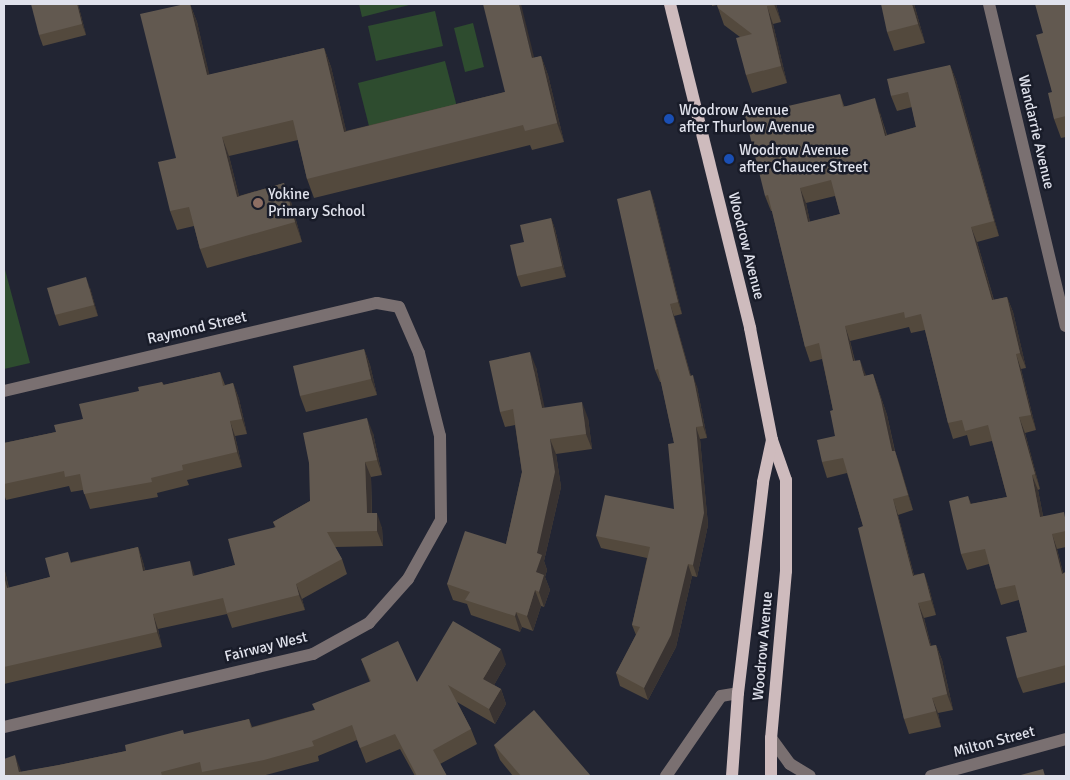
<!DOCTYPE html>
<style>
body{margin:0}
#map{position:relative;width:1070px;height:780px;overflow:hidden;background:#222533;font-family:Signika,sans-serif}
div>[style]{position:absolute}
.green>*{inset:0;background:#2e4c2f}
.minor>*{height:12px;margin:-6px;padding:0 6px;transform-origin:6px;border-radius:6px;background:#7a7071}
.major>*{height:12px;margin:-6px;padding:0 6px;transform-origin:6px;border-radius:6px;background:#cebbbd}
.wall>*{inset:0;background:#53493d}
.shaded-wall>*{inset:0;background:#393331}
.building>*{inset:0;background:#625950}
.dots>*{width:14px;height:14px;translate:-50% -50%;box-sizing:border-box;border:2px solid #191c29;border-radius:50%}
span{translate:-50% -50%;white-space:nowrap;text-align:center;line-height:1.15;-webkit-text-stroke:5px #191c29;paint-order:stroke}
.poi-label{font-size:15px;color:#e0e2ec}
.left{translate:0 -50%;text-align:left}
.street-label{font-size:15px;color:#e0e2ec}
.frame{position:absolute;inset:0;border:5px solid #e0e2ec;pointer-events:none}
</style>
<div id="map">
<div class="green">
<i style="clip-path:polygon(359px 4px,413px 4px,362px 17px)"></i>
<i style="clip-path:polygon(435px 11px,443px 46px,376px 61px,368px 26px)"></i>
<i style="clip-path:polygon(473px 23px,484px 67px,465px 72px,454px 28px)"></i>
<i style="clip-path:polygon(445px 61px,457px 107px,370px 130px,358px 83px)"></i>
<i style="clip-path:polygon(4px 266px,30px 363px,4px 369px)"></i>
</div>
<div class="minor">
<i style="left:989px;top:4px;width:331px;rotate:76.6deg"></i>
<i style="left:4px;top:391px;width:383px;rotate:-13.3deg"></i>
<i style="left:377px;top:303px;width:22px;rotate:10deg"></i>
<i style="left:399px;top:307px;width:50px;rotate:66.5deg"></i>
<i style="left:419px;top:353px;width:86px;rotate:75.8deg"></i>
<i style="left:440px;top:436px;width:84px;rotate:89.3deg"></i>
<i style="left:441px;top:520px;width:68px;rotate:119.2deg"></i>
<i style="left:408px;top:579px;width:59px;rotate:131.6deg"></i>
<i style="left:369px;top:623px;width:64px;rotate:151deg"></i>
<i style="left:313px;top:654px;width:318px;rotate:166.7deg"></i>
<i style="left:771px;top:738px;width:32px;rotate:54deg"></i>
<i style="left:790px;top:764px;width:23px;rotate:31deg"></i>
<i style="left:666px;top:776px;width:97px;rotate:-55.5deg"></i>
<i style="left:721px;top:696px;width:17px;rotate:-10deg"></i>
<i style="left:931px;top:776px;width:140px;rotate:-15.3deg"></i>
</div>
<div class="major">
<i style="left:670px;top:4px;width:334px;rotate:76.1deg"></i>
<i style="left:750px;top:328px;width:114px;rotate:78.9deg"></i>
<i style="left:772px;top:440px;width:42px;rotate:70.7deg"></i>
<i style="left:786px;top:480px;width:91px;rotate:90deg"></i>
<i style="left:786px;top:571px;width:168px;rotate:95.1deg"></i>
<i style="left:771px;top:738px;width:38px;rotate:90deg"></i>
<i style="left:732px;top:776px;width:83px;rotate:-85.9deg"></i>
<i style="left:738px;top:693px;width:212px;rotate:-83.2deg"></i>
<i style="left:763px;top:482px;width:43px;rotate:-77.9deg"></i>
</div>
<div class="wall">
<i style="clip-path:polygon(78px 4px,86px 35px,43px 46px,39px 35px)"></i>
<i style="clip-path:polygon(190px 4px,197px 22px,209px 75px,324px 48px,331px 67px,346px 131px,505px 92px,534px 58px,541px 56px,548px 75px,564px 142px,532px 150px,530px 145px,314px 198px,307px 179px,298px 140px,229px 156px,239px 196px,284px 183px,291px 202px,302px 242px,207px 268px,200px 249px,194px 226px,177px 230px,170px 211px,176px 158px)"></i>
<i style="clip-path:polygon(712px 4px,776px 4px,781px 22px,773px 24px,787px 83px,752px 93px,746px 75px,740px 37px,724px 25px,717px 5px,712px 6px)"></i>
<i style="clip-path:polygon(914px 4px,925px 43px,894px 51px,887px 32px)"></i>
<i style="clip-path:polygon(1066px 4px,1066px 137px,1061px 138px,1054px 119px,1052px 92px,1043px 33px)"></i>
<i style="clip-path:polygon(evenodd,950px 65px,956px 80px,999px 236px,977px 242px,994px 300px,1007px 297px,1013px 312px,1026px 368px,1021px 369px,1036px 430px,1025px 433px,1040px 489px,1038px 490px,1043px 516px,1066px 518px,1066px 547px,1057px 549px,1063px 573px,1066px 572px,1066px 682px,1023px 693px,1017px 678px,1027px 632px,1019px 600px,1001px 605px,996px 589px,989px 564px,967px 570px,961px 554px,968px 496px,971px 504px,1007px 497px,992px 441px,970px 446px,967px 435px,953px 439px,948px 423px,925px 330px,911px 333px,909px 327px,850px 341px,855px 361px,866px 376px,873px 374px,887px 415px,895px 451px,900px 466px,913px 510px,898px 515px,914px 575px,924px 573px,929px 588px,936px 615px,924px 618px,931px 646px,936px 645px,942px 660px,953px 710px,938px 713px,941px 727px,909px 734px,904px 719px,863px 526px,847px 473px,827px 478px,822px 462px,835px 436px,833px 410px,822px 359px,810px 362px,805px 347px,772px 211px,771px 211px,765px 196px,840px 94px,844px 106px,880px 113px,887px 135px,916px 127px,912px 107px,897px 111px,891px 96px,950px 65px,835px 196px,840px 214px,810px 222px,806px 203px,835px 196px)"></i>
<i style="clip-path:polygon(650px 190px,654px 202px,682px 314px,674px 316px,691px 376px,697px 387px,707px 438px,700px 439px,708px 525px,697px 577px,692px 576px,676px 647px,648px 700px,620px 686px,616px 673px,636px 635px,632px 625px,647px 558px,601px 548px,596px 536px,674px 509px,674px 443px,661px 382px,660px 382px,655px 370px)"></i>
<i style="clip-path:polygon(551px 218px,555px 229px,566px 277px,521px 287px,517px 276px,524px 242px)"></i>
<i style="clip-path:polygon(90px 288px,98px 316px,59px 326px,55px 315px)"></i>
<i style="clip-path:polygon(364px 349px,370px 365px,377px 395px,306px 412px,300px 396px)"></i>
<i style="clip-path:polygon(536px 367px,544px 408px,588px 418px,592px 449px,556px 454px,561px 487px,544px 561px,547px 570px,545px 577px,550px 590px,544px 607px,541px 606px,533px 631px,522px 627px,520px 632px,471px 615px,467px 604px,453px 600px,447px 584px,506px 544px,522px 472px,515px 425px,505px 427px,500px 412px)"></i>
<i style="clip-path:polygon(220px 372px,225px 385px,233px 383px,239px 399px,247px 434px,235px 436px,242px 467px,187px 480px,189px 485px,157px 493px,158px 497px,90px 509px,83px 490px,71px 492px,69px 486px,6px 500px,4px 494px,4px 443px,56px 432px,83px 419px,139px 391px,162px 382px,164px 385px)"></i>
<i style="clip-path:polygon(373px 433px,382px 475px,371px 477px,372px 513px,382px 528px,383px 546px,335px 547px,342px 559px,347px 574px,302px 599px,305px 610px,232px 628px,227px 614px,158px 629px,162px 647px,4px 684px,4px 567px,9px 588px,50px 577px,72px 562px,138px 547px,143px 562px,145px 570px,195px 576px,235px 565px,275px 527px,273px 522px,310px 501px)"></i>
<i style="clip-path:polygon(361px 659px,417px 682px,506px 664px,494px 685px,501px 689px,506px 704px,495px 724px,457px 702px,471px 729px,477px 744px,440px 764px,447px 776px,415px 776px,400px 749px,366px 763px,357px 740px,318px 756px,319px 761px,262px 776px,4px 776px,21px 772px,59px 765px,126px 751px,249px 719px,252px 727px,314px 710px,370px 682px)"></i>
<i style="clip-path:polygon(494px 745px,591px 776px,513px 776px,500px 760px)"></i>
</div>
<div class="shaded-wall">
<i style="clip-path:polygon(77px 4px,78px 4px,86px 35px,82px 24px)"></i>
<i style="clip-path:polygon(190px 4px,197px 22px,214px 94px,207px 75px)"></i>
<i style="clip-path:polygon(519px 4px,521px 4px,539px 77px,532px 58px)"></i>
<i style="clip-path:polygon(774px 4px,776px 4px,781px 22px)"></i>
<i style="clip-path:polygon(912px 4px,914px 4px,925px 43px,918px 24px)"></i>
<i style="clip-path:polygon(767px 6px,773px 24px,787px 83px,781px 66px)"></i>
<i style="clip-path:polygon(324px 48px,331px 67px,351px 151px,344px 132px)"></i>
<i style="clip-path:polygon(541px 56px,548px 75px,564px 142px,557px 123px)"></i>
<i style="clip-path:polygon(950px 65px,956px 80px,999px 236px,994px 221px)"></i>
<i style="clip-path:polygon(875px 98px,880px 113px,891px 151px,885px 136px)"></i>
<i style="clip-path:polygon(222px 137px,229px 156px,244px 216px,237px 197px)"></i>
<i style="clip-path:polygon(284px 183px,291px 202px,302px 242px,295px 222px)"></i>
<i style="clip-path:polygon(800px 188px,806px 203px,813px 237px,808px 222px)"></i>
<i style="clip-path:polygon(650px 190px,654px 202px,682px 314px,678px 302px)"></i>
<i style="clip-path:polygon(551px 218px,555px 229px,566px 277px,562px 266px)"></i>
<i style="clip-path:polygon(971px 227px,977px 242px,998px 315px,992px 300px)"></i>
<i style="clip-path:polygon(86px 277px,90px 288px,98px 316px,94px 305px)"></i>
<i style="clip-path:polygon(1007px 297px,1013px 312px,1026px 368px,1020px 353px)"></i>
<i style="clip-path:polygon(670px 304px,674px 316px,694px 388px,690px 376px)"></i>
<i style="clip-path:polygon(845px 326px,850px 341px,858px 377px,853px 361px)"></i>
<i style="clip-path:polygon(364px 349px,370px 365px,377px 395px,371px 379px)"></i>
<i style="clip-path:polygon(530px 352px,536px 367px,548px 423px,542px 408px)"></i>
<i style="clip-path:polygon(1016px 354px,1021px 369px,1036px 430px,1031px 415px)"></i>
<i style="clip-path:polygon(860px 360px,866px 375px,870px 391px,864px 376px)"></i>
<i style="clip-path:polygon(873px 374px,887px 415px,898px 467px,892px 451px)"></i>
<i style="clip-path:polygon(693px 375px,697px 387px,707px 438px,703px 426px)"></i>
<i style="clip-path:polygon(233px 383px,239px 399px,247px 434px,242px 419px)"></i>
<i style="clip-path:polygon(582px 402px,588px 418px,592px 449px,586px 434px)"></i>
<i style="clip-path:polygon(1019px 417px,1025px 433px,1040px 489px,1035px 474px)"></i>
<i style="clip-path:polygon(367px 418px,373px 433px,382px 475px,377px 460px)"></i>
<i style="clip-path:polygon(230px 421px,235px 436px,242px 467px,237px 452px)"></i>
<i style="clip-path:polygon(696px 427px,700px 439px,708px 525px,697px 577px,693px 565px)"></i>
<i style="clip-path:polygon(550px 439px,556px 454px,561px 487px,544px 561px,547px 570px,545px 577px,550px 590px,544px 607px,539px 592px,536px 572px,537px 553px)"></i>
<i style="clip-path:polygon(895px 451px,900px 466px,913px 510px,908px 495px)"></i>
<i style="clip-path:polygon(365px 462px,371px 477px,372px 528px,367px 513px)"></i>
<i style="clip-path:polygon(1032px 475px,1038px 490px,1046px 532px,1040px 517px)"></i>
<i style="clip-path:polygon(893px 499px,898px 515px,918px 591px,913px 576px)"></i>
<i style="clip-path:polygon(377px 513px,382px 528px,383px 546px,377px 531px)"></i>
<i style="clip-path:polygon(1052px 534px,1057px 549px,1066px 584px,1062px 574px)"></i>
<i style="clip-path:polygon(138px 547px,143px 562px,149px 586px,143px 571px)"></i>
<i style="clip-path:polygon(190px 561px,195px 576px,193px 576px)"></i>
<i style="clip-path:polygon(688px 564px,692px 576px,676px 647px,648px 700px,644px 688px)"></i>
<i style="clip-path:polygon(4px 567px,12px 603px,7px 588px,4px 576px)"></i>
<i style="clip-path:polygon(924px 573px,929px 588px,936px 615px,931px 600px)"></i>
<i style="clip-path:polygon(296px 584px,302px 599px,305px 610px,299px 595px)"></i>
<i style="clip-path:polygon(535px 590px,541px 606px,533px 631px,527px 616px)"></i>
<i style="clip-path:polygon(918px 603px,924px 618px,935px 662px,930px 646px)"></i>
<i style="clip-path:polygon(516px 612px,522px 627px,520px 632px,515px 616px)"></i>
<i style="clip-path:polygon(153px 614px,158px 629px,162px 647px,157px 632px)"></i>
<i style="clip-path:polygon(936px 645px,942px 660px,953px 710px,947px 694px)"></i>
<i style="clip-path:polygon(501px 649px,506px 664px,489px 694px,483px 679px)"></i>
<i style="clip-path:polygon(501px 689px,506px 704px,495px 724px,489px 709px)"></i>
<i style="clip-path:polygon(932px 698px,938px 713px,941px 727px,936px 711px)"></i>
<i style="clip-path:polygon(15px 755px,21px 771px,22px 776px,19px 772px)"></i>
</div>
<div class="building">
<i style="clip-path:polygon(31px 4px,77px 4px,82px 24px,39px 35px)"></i>
<i style="clip-path:polygon(185px 4px,190px 4px,207px 75px,324px 48px,344px 132px,505px 92px,483px 4px,519px 4px,532px 58px,541px 56px,557px 123px,525px 131px,523px 125px,307px 179px,293px 120px,222px 137px,237px 197px,284px 183px,295px 222px,200px 249px,189px 207px,170px 211px,158px 162px,176px 158px,140px 14px)"></i>
<i style="clip-path:polygon(717px 4px,774px 4px,775px 5px,767px 6px,781px 66px,746px 75px,736px 38px,752px 34px,718px 8px)"></i>
<i style="clip-path:polygon(881px 4px,912px 4px,918px 24px,887px 32px)"></i>
<i style="clip-path:polygon(1035px 4px,1066px 4px,1066px 116px,1054px 119px,1048px 93px,1052px 92px,1036px 35px,1043px 33px)"></i>
<i style="clip-path:polygon(evenodd,950px 65px,994px 221px,971px 227px,992px 300px,1007px 297px,1020px 353px,1016px 354px,1031px 415px,1019px 417px,1035px 474px,1032px 475px,1040px 517px,1064px 512px,1066px 523px,1066px 531px,1052px 534px,1062px 574px,1066px 572px,1066px 665px,1017px 678px,1006px 637px,1027px 632px,1015px 585px,996px 589px,985px 549px,961px 554px,949px 501px,968px 496px,970px 504px,1007px 497px,988px 425px,965px 431px,962px 420px,948px 423px,921px 314px,905px 318px,904px 312px,845px 326px,853px 361px,860px 360px,864px 376px,873px 374px,881px 400px,892px 451px,895px 451px,908px 495px,893px 499px,913px 576px,924px 573px,931px 600px,918px 603px,930px 646px,936px 645px,947px 694px,932px 698px,936px 711px,904px 719px,858px 528px,863px 526px,843px 458px,822px 462px,817px 440px,835px 436px,830px 411px,833px 410px,819px 343px,805px 347px,768px 195px,765px 196px,745px 116px,840px 94px,843px 107px,875px 98px,885px 136px,916px 127px,908px 92px,891px 96px,887px 79px,950px 65px,831px 180px,840px 214px,808px 222px,800px 188px,831px 180px)"></i>
<i style="clip-path:polygon(650px 190px,678px 302px,670px 304px,690px 376px,693px 375px,703px 426px,696px 427px,704px 513px,693px 565px,688px 564px,671px 635px,644px 688px,616px 673px,640px 627px,632px 625px,650px 547px,596px 536px,605px 495px,674px 509px,668px 444px,674px 443px,658px 369px,655px 370px,617px 199px)"></i>
<i style="clip-path:polygon(551px 218px,562px 266px,517px 276px,510px 245px,524px 242px,520px 225px)"></i>
<i style="clip-path:polygon(86px 277px,94px 305px,55px 315px,47px 288px)"></i>
<i style="clip-path:polygon(364px 349px,371px 379px,300px 396px,293px 366px)"></i>
<i style="clip-path:polygon(530px 352px,542px 408px,582px 402px,586px 434px,550px 439px,555px 472px,537px 553px,542px 555px,536px 572px,544px 575px,539px 592px,535px 590px,527px 616px,516px 612px,515px 616px,465px 600px,470px 592px,447px 584px,465px 531px,506px 544px,522px 472px,513px 409px,500px 412px,489px 361px)"></i>
<i style="clip-path:polygon(220px 372px,223px 386px,233px 383px,242px 419px,230px 421px,237px 452px,182px 465px,183px 470px,151px 478px,152px 482px,84px 494px,80px 474px,65px 477px,64px 471px,4px 484px,4px 443px,56px 432px,54px 425px,83px 419px,79px 404px,139px 391px,138px 387px,162px 382px,163px 385px)"></i>
<i style="clip-path:polygon(367px 418px,377px 460px,365px 462px,367px 513px,377px 513px,377px 531px,327px 532px,342px 559px,296px 584px,299px 595px,227px 613px,223px 598px,153px 614px,157px 632px,4px 667px,4px 576px,7px 588px,50px 577px,45px 558px,68px 552px,71px 563px,138px 547px,143px 571px,190px 561px,193px 576px,235px 565px,228px 539px,276px 527px,273px 522px,310px 501px,309px 463px,303px 433px)"></i>
<i style="clip-path:polygon(453px 621px,501px 649px,483px 679px,501px 689px,489px 709px,448px 685px,471px 729px,433px 750px,447px 776px,417px 776px,395px 734px,360px 748px,352px 725px,312px 741px,314px 746px,264px 760px,202px 772px,200px 762px,161px 772px,162px 776px,4px 776px,4px 759px,15px 755px,19px 772px,59px 765px,126px 751px,125px 745px,183px 730px,184px 734px,249px 719px,251px 728px,315px 710px,312px 704px,371px 681px,361px 659px,398px 641px,417px 682px)"></i>
<i style="clip-path:polygon(534px 710px,591px 776px,521px 776px,494px 745px)"></i>
<i style="clip-path:polygon(1043px 769px,1045px 776px,1017px 776px)"></i>
</div>
<div class="dots">
<i style="left:669px;top:119px;background:#1a4fb4"></i>
<i style="left:729px;top:159px;background:#1a4fb4"></i>
<i style="left:258px;top:203px;background:#8d6e63"></i>
</div>
<div class="poi-label">
<span class="left" style="left:679px;top:119px">Woodrow Avenue<br>after Thurlow Avenue</span>
<span class="left" style="left:739px;top:159px">Woodrow Avenue<br>after Chaucer Street</span>
<span class="left" style="left:268px;top:203px">Yokine<br>Primary School</span>
</div>
<div class="street-label">
<span style="left:1036px;top:132px;rotate:77deg">Wandarrie Avenue</span>
<span style="left:746px;top:246px;rotate:76deg">Woodrow Avenue</span>
<span style="left:197px;top:328px;rotate:-13deg">Raymond Street</span>
<span style="left:763px;top:646px;rotate:-85deg">Woodrow Avenue</span>
<span style="left:266px;top:647px;rotate:-14deg">Fairway West</span>
<span style="left:994px;top:742px;rotate:-15deg">Milton Street</span>
</div>
<div class="frame"></div>
</div>
